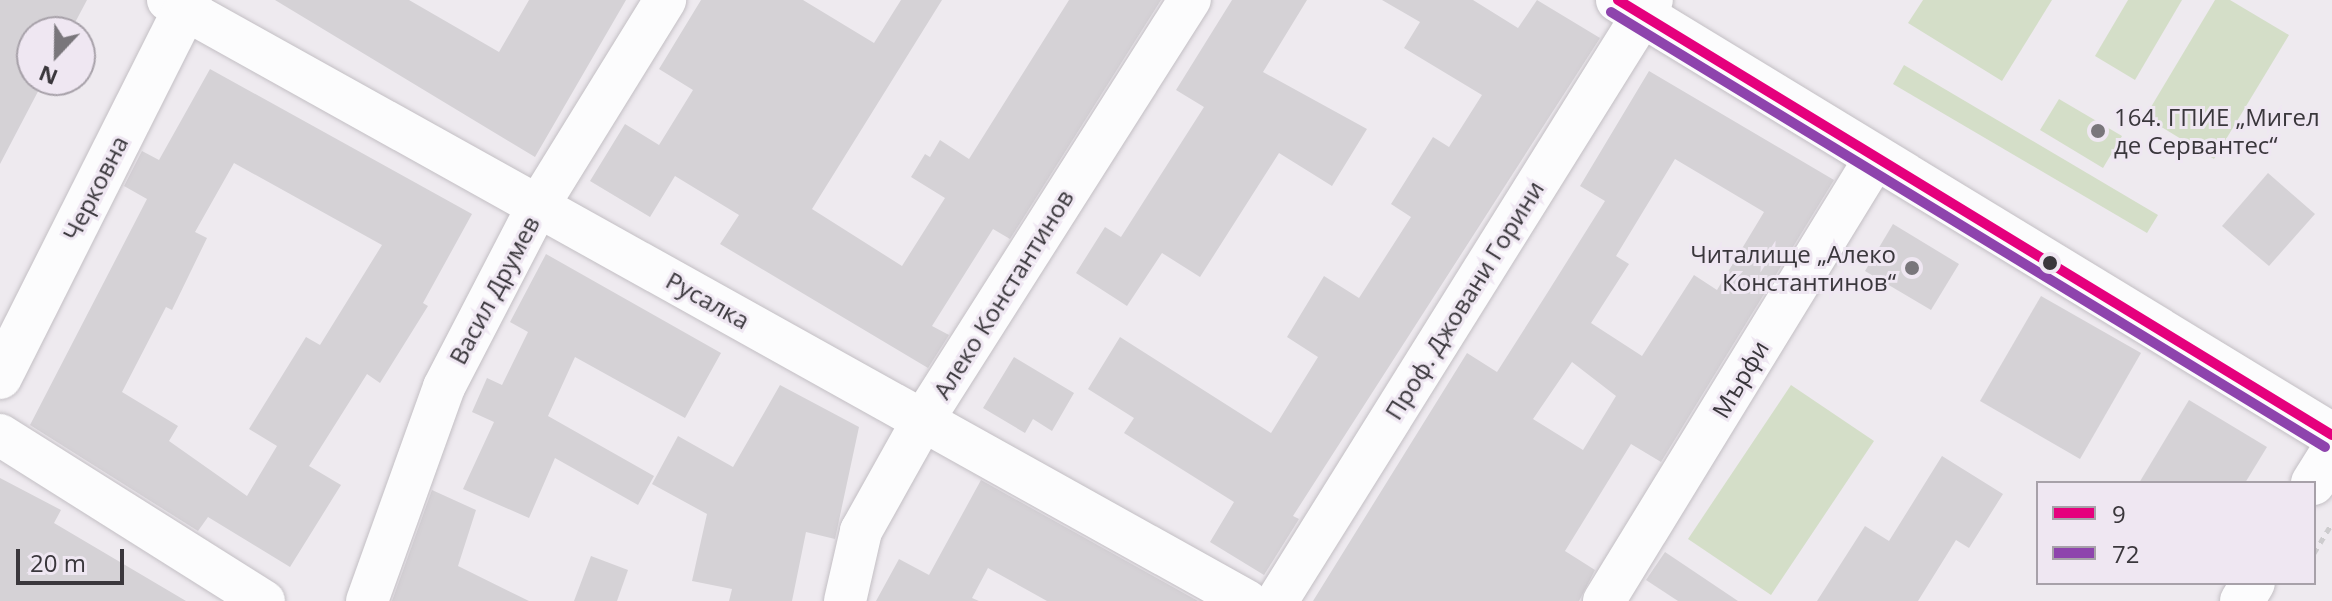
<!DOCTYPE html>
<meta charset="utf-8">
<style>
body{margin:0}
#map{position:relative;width:2332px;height:601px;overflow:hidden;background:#eeeaef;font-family:"Open Sans",sans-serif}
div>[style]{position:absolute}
.green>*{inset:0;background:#d4dec8}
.building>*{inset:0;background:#d5d2d6}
.path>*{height:5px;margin-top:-2.5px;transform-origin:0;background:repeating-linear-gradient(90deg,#cdccce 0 6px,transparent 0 12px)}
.roads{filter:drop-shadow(0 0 2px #c3bfc4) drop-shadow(0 0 2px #c3bfc4)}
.minor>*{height:42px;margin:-21px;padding:0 21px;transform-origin:21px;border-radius:21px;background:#fcfcfd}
.tertiary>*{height:44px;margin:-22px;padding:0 22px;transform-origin:22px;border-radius:22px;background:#fcfcfd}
.secondary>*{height:44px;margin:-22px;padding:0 22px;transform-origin:22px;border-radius:22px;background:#fcfcfd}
.bus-1>*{height:10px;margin:-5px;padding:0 5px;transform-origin:5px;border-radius:5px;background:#e5007d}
.bus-2>*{height:10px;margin:-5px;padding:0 5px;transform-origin:5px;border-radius:5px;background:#8e44ad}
.dots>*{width:22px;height:22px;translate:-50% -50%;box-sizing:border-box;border:4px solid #efe7f2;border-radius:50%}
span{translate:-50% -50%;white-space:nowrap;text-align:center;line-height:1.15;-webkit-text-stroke:6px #efe7f2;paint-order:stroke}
.poi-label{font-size:24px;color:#3a373c}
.left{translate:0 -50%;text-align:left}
.right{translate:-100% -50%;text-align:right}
.street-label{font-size:24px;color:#3a373c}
.legend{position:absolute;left:2036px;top:481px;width:280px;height:104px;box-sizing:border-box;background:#efe7f2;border:2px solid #a7a1a9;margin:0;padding:10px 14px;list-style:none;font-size:24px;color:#3a373c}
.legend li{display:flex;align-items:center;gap:16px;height:40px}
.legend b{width:40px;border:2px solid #a7a1a9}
.north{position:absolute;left:16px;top:16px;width:80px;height:80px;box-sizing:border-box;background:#efe7f2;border:2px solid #a7a1a9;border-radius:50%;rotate:202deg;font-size:22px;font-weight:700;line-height:32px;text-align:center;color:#3a373c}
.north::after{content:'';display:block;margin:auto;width:28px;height:36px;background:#79767b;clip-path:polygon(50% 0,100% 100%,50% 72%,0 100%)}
.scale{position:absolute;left:16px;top:549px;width:108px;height:36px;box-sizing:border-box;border:4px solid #3a373c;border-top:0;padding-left:10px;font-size:24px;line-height:28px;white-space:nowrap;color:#3a373c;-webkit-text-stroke:6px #efe7f2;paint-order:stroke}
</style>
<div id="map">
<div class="green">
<i style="clip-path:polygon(1923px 0,2052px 0,2002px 81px,1908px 23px)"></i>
<i style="clip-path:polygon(2128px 0,2182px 0,2135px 80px,2095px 56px)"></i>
<i style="clip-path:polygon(2215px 0,2230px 0,2289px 35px,2214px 159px,2145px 117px)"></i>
<i style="clip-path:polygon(1904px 65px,2158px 215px,2147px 233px,1893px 84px)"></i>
<i style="clip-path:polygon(2059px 99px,2122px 136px,2103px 168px,2040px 130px)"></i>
<i style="clip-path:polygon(1791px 385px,1874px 441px,1771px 595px,1688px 539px)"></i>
</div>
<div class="building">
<i style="clip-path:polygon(0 0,87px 0,70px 32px,32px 32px,32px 80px,44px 80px,0 164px)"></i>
<i style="clip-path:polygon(275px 0,409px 0,499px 52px,529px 0,626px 0,535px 157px)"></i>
<i style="clip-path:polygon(701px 0,803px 0,874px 43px,901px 0,942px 0,812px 209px,902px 266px,945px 198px,911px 177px,925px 154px,930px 157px,940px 140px,969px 159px,1069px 0,1161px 0,1010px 239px,993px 229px,932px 326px,949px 335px,928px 368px,720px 244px,739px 215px,675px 176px,650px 217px,590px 181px,625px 124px,659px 145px,693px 90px,659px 69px)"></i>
<i style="clip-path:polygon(1232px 0,1307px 0,1263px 72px,1367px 129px,1332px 186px,1279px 153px,1200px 277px,1162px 253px,1127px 306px,1076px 273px,1105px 227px,1121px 237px,1204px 107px,1176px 90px)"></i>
<i style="clip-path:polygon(1382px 0,1473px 0,1518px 28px,1537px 0,1600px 38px,1293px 516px,1299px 519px,1264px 575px,1210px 542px,1234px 502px,1124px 433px,1134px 418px,1088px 389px,1120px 337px,1271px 433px,1318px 357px,1287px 337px,1324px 276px,1359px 298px,1411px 217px,1391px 204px,1433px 137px,1449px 147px,1482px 95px,1404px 48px,1420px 22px)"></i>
<i style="clip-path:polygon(evenodd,210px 69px,472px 214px,423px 303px,428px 306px,380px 383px,367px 374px,309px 466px,341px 485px,290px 567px,208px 517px,198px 531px,30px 425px,147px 199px,124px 186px,142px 151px,159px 160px,210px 69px,234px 163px,382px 245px,320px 345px,306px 337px,249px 429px,277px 446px,247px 496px,169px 441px,178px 426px,122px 392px,166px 307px,172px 310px,207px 238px,195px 232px,234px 163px)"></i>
<i style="clip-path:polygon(evenodd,1649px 71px,1834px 180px,1661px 462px,1631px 444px,1565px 551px,1595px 570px,1579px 601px,1313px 601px,1467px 353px,1497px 372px,1546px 295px,1605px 201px,1580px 186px,1649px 71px,1675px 159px,1764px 212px,1717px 290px,1694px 275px,1642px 356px,1591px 323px,1629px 264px,1616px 256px,1675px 159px,1649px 71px,1572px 362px,1616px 396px,1583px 450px,1533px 419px,1572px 362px)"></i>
<i style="clip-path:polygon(2268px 173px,2315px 214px,2269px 266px,2222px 226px)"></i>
<i style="clip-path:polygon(1893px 224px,1959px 264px,1931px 310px,1865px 271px)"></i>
<i style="clip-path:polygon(546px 254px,721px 353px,685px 418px,575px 357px,548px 416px,654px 476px,638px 505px,555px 458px,529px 518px,463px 489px,494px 422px,472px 412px,487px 378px,502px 385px,528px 332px,510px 322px)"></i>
<i style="clip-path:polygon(2041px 296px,2141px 353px,2080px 459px,1980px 401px)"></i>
<i style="clip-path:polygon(1014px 357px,1074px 393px,1052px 431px,1033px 419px,1025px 433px,983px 408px)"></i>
<i style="clip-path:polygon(780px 385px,859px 427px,835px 539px,806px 532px,792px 601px,729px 601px,732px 589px,692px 581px,707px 514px,652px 484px,678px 436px,733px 467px)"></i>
<i style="clip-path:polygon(2189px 400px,2267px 447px,2245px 483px,2139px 483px)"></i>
<i style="clip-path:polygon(1942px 456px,2003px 494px,1969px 548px,1956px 540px,1918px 601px,1817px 601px,1865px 526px,1889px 541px)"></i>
<i style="clip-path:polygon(0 478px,61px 510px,54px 523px,186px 601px,0 601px)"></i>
<i style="clip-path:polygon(981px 480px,1198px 601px,1047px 601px,988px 568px,972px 598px,979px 601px,876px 601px,899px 559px,929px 575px)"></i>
<i style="clip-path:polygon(432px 490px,476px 510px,458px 566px,529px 601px,392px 601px)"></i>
<i style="clip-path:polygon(1665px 552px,1738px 601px,1678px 601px,1646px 580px)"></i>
<i style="clip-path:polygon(591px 556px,628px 570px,617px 601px,574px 601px)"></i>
</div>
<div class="path">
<i style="left:2314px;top:553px;width:35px;rotate:-59deg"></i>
</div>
<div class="roads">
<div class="minor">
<i style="left:168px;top:0;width:1235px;rotate:29.12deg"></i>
<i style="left:0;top:435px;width:312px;rotate:32.2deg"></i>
<i style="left:367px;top:601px;width:227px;rotate:-70.2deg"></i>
<i style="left:444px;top:387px;width:204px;rotate:-62.6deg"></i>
<i style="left:538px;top:206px;width:242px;rotate:-58.3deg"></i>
<i style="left:845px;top:601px;width:72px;rotate:-77.1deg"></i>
<i style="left:861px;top:531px;width:127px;rotate:-60.8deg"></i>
<i style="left:923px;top:420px;width:498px;rotate:-57.6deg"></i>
<i style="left:1277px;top:601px;width:708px;rotate:-58.04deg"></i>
<i style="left:1604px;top:601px;width:521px;rotate:-58.51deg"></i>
</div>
<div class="tertiary">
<i style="left:1618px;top:0;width:836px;rotate:31.35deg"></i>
<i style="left:0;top:377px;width:422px;rotate:-63.3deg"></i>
</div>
<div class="secondary">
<i style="left:2313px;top:483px;width:36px;rotate:-58deg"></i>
<i style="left:2242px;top:601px;width:21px;rotate:-59deg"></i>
</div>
</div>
<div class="bus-1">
<i style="left:1618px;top:0;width:836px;rotate:31.35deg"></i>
</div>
<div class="bus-2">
<i style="left:1611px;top:12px;width:836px;rotate:31.35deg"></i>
</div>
<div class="dots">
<i style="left:2098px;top:131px;background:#79767b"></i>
<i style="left:2050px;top:263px;background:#3a373c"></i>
<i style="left:1912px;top:268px;background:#79767b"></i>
</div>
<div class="poi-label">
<span class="left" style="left:2114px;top:131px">164. ГПИЕ „Мигел<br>де Сервантес“</span>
<span class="right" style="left:1896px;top:268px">Читалище „Алеко<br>Константинов“</span>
</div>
<div class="street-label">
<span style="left:95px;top:188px;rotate:-63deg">Черковна</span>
<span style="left:494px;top:290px;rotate:-62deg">Васил Друмев</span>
<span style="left:1003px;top:294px;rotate:-58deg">Алеко Константинов</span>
<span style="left:708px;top:300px;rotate:29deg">Русалка</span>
<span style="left:1464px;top:300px;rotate:-58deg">Проф. Джовани Горини</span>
<span style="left:1740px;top:379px;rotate:-59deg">Мърфи</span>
</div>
<ul class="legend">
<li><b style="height:10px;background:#e5007d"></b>9</li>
<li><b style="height:10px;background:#8e44ad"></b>72</li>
</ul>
<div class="north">N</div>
<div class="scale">20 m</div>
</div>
